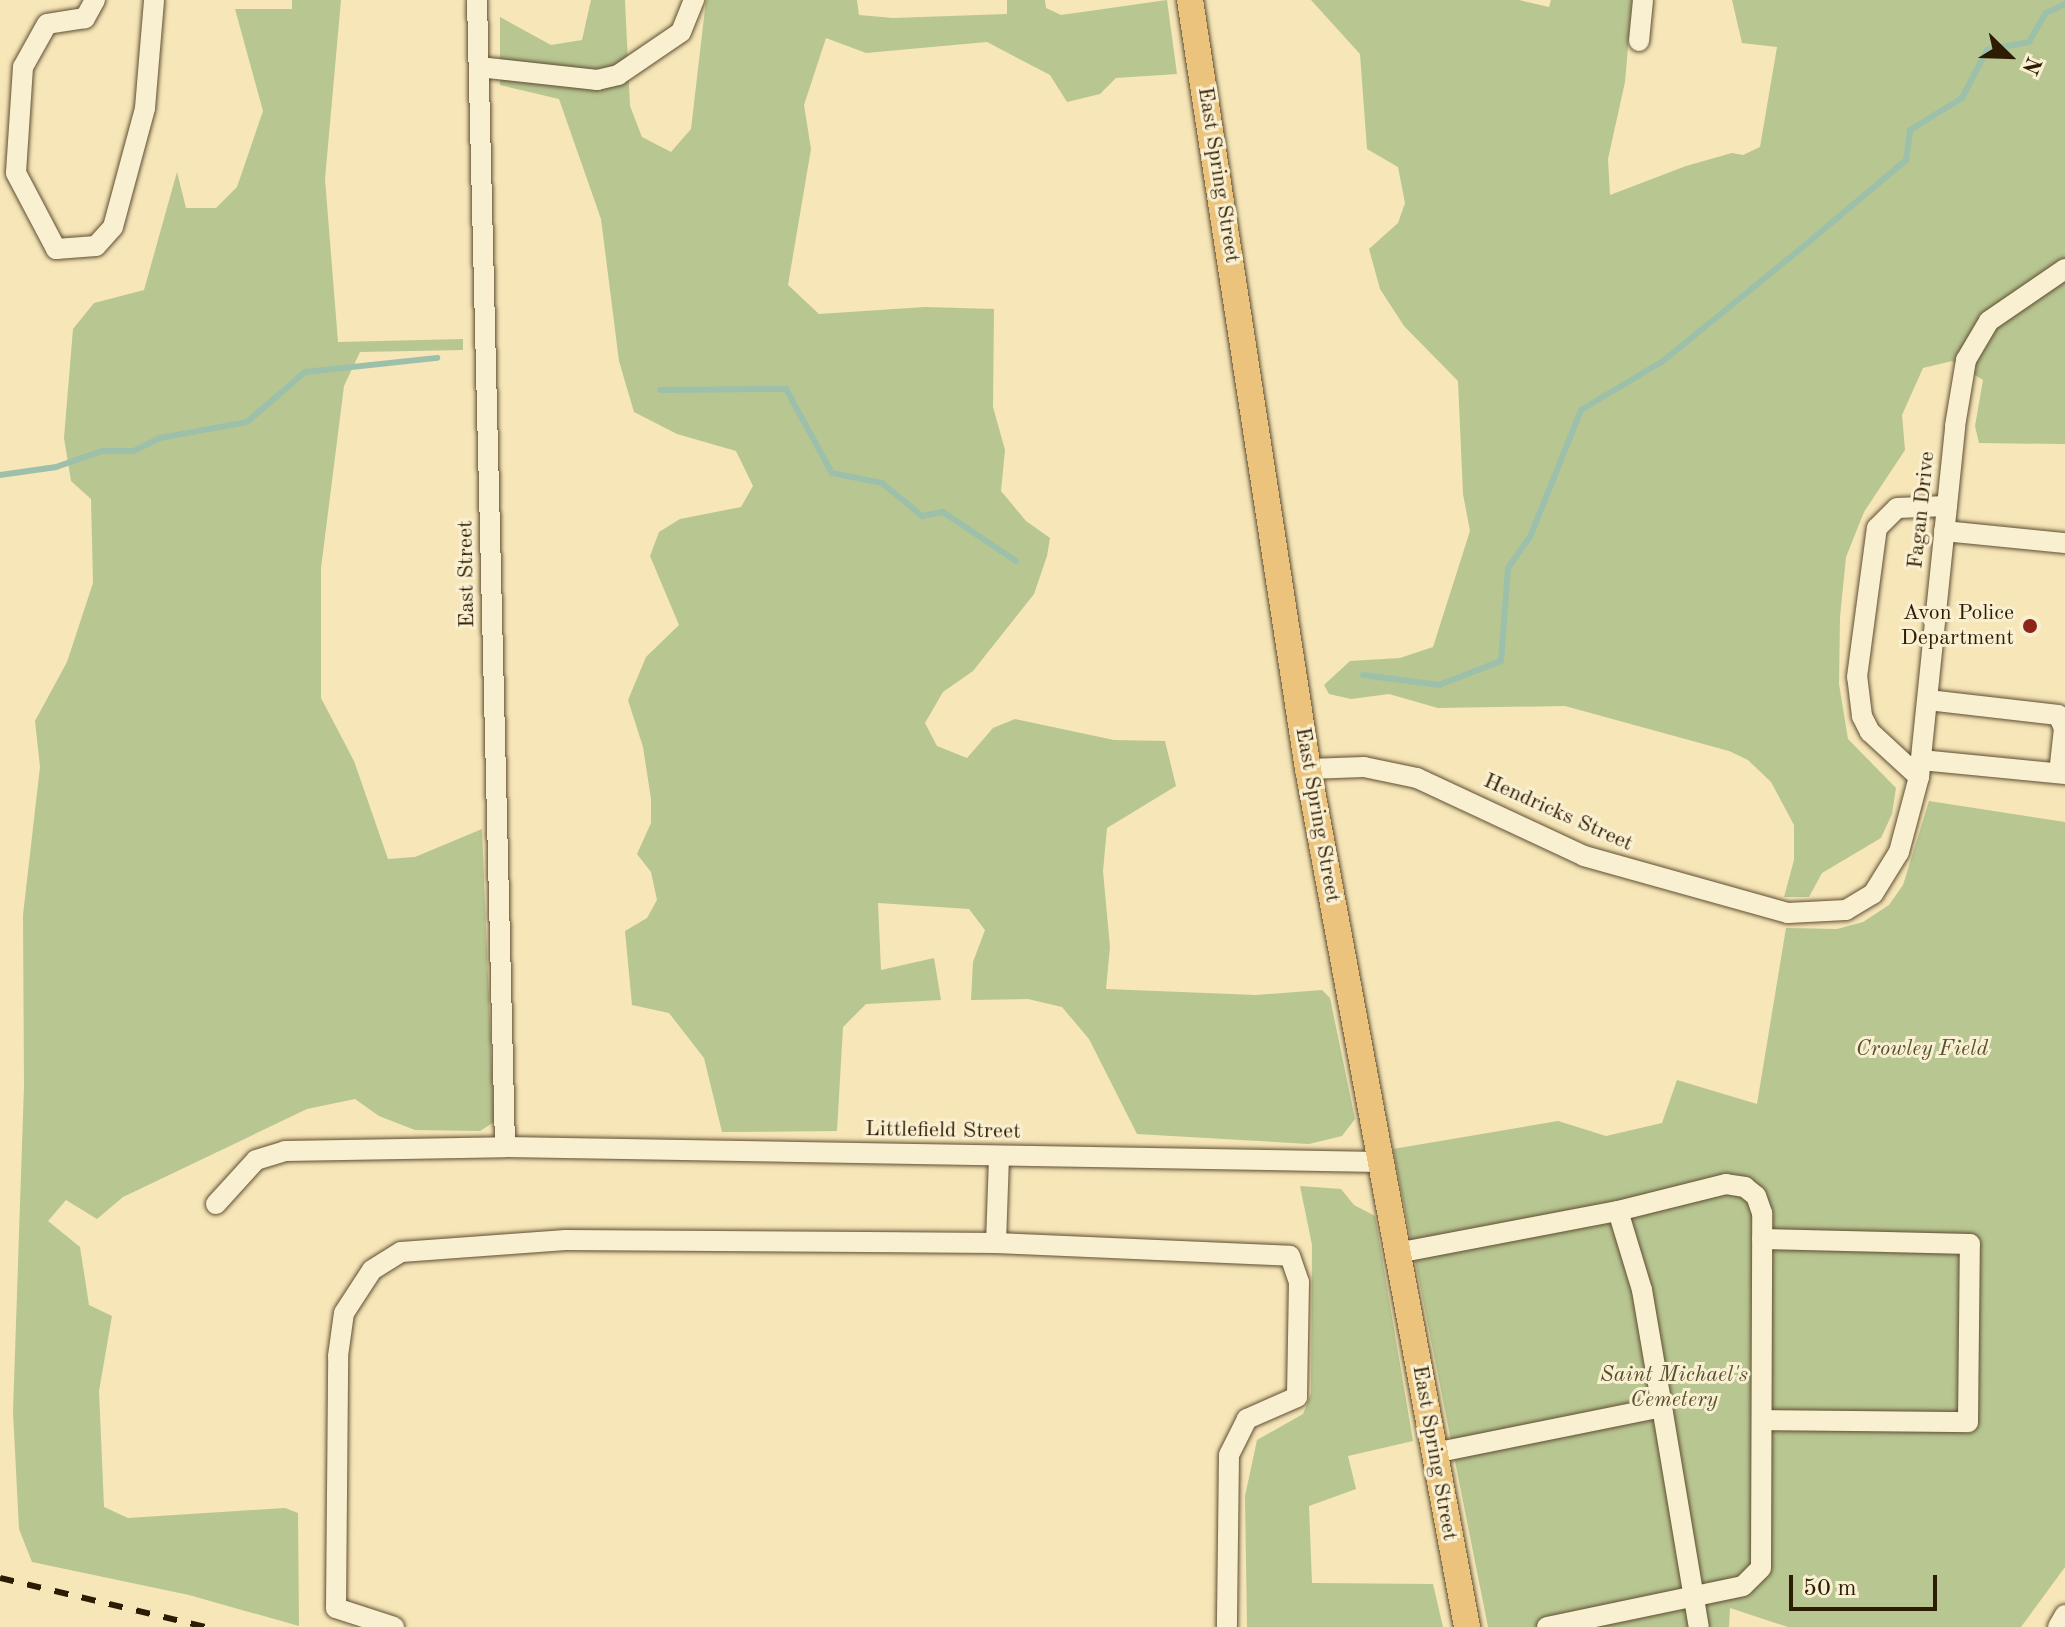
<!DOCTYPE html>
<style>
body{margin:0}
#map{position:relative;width:2065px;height:1627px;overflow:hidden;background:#f6e6b8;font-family:"Old Standard TT",serif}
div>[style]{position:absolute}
.green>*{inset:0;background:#b8c692}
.stream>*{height:6px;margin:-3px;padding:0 3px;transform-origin:3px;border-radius:3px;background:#9dc0ab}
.roads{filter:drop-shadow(0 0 2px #5f4e31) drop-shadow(0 0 2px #5f4e31)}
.minor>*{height:20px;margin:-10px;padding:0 10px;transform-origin:10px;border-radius:10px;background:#f9efd1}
.major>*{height:26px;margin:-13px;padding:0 13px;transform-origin:13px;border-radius:13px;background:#ebc37c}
.rail>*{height:6px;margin-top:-3px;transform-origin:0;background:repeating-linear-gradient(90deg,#2d1c04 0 14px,transparent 0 28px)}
.dots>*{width:22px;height:22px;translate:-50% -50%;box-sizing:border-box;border:4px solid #f9efd1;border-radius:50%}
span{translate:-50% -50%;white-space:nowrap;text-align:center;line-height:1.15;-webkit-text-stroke:6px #f9efd1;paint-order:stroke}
.street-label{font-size:22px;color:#2d1c04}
.poi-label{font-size:22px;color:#2d1c04}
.right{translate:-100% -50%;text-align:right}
.park-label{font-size:22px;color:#574f2f;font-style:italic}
.north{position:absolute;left:1969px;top:16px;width:80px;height:80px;-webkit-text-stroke:6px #f9efd1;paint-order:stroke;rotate:113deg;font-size:22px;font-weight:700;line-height:32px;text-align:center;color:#2d1c04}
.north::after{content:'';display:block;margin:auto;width:28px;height:36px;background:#2d1c04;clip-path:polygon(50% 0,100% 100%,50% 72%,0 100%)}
.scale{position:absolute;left:1789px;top:1575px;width:148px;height:36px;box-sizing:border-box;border:4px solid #2d1c04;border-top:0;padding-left:10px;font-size:24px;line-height:28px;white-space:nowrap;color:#2d1c04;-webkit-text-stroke:6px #f9efd1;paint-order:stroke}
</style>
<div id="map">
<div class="green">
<i style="clip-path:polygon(292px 0,341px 0,325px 179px,338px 342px,463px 339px,463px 350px,360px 352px,344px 386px,321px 568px,321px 698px,354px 761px,388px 859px,415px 857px,482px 829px,494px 1122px,480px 1131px,415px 1130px,379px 1116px,355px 1099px,307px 1109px,123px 1197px,97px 1219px,66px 1200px,48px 1221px,80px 1247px,89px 1305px,112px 1316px,99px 1391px,104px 1507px,128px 1518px,285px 1508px,298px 1513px,299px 1626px,189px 1595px,32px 1562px,19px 1529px,13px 1412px,24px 1086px,23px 915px,40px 767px,35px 721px,67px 662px,93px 583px,91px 499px,71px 481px,64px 438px,73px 329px,94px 303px,144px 290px,177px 172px,186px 208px,216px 208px,237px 187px,263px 111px,235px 9px,292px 9px)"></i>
<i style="clip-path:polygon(591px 0,625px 0,630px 106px,642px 137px,671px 152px,691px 129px,706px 0,857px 0,859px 15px,893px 18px,1007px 14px,1007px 0,1045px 0,1046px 8px,1061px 15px,1167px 0,1177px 74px,1116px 78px,1100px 94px,1067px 102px,1050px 75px,987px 42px,866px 53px,826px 38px,804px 105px,811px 149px,788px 285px,819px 314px,925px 307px,994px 309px,993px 407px,1005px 450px,1001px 491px,1026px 521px,1050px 538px,1047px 556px,1034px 594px,973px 671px,943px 692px,925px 723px,937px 746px,967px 758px,993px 728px,1015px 719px,1114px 740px,1165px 741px,1176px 786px,1107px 828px,1103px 871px,1110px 947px,1106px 989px,1256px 995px,1322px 990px,1330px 998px,1355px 1119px,1342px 1136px,1309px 1144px,1137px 1134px,1089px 1039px,1062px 1007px,1028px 999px,971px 1000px,973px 962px,985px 930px,969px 909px,878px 903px,881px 970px,934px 958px,941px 1000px,866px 1004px,843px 1027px,837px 1131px,722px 1132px,704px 1058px,669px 1013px,632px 1005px,625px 931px,647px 918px,657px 900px,651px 872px,637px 854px,651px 823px,651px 799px,643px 747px,628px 700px,646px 657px,679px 625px,650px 556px,659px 532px,680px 519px,741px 507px,753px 486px,736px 451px,677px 434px,634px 412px,619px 361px,601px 219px,559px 99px,500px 85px,500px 17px,551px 45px,582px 40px)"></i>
<i style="clip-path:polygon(1311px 0,1519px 0,1549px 7px,1551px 0,1632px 0,1625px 82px,1608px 159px,1610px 195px,1686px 166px,1732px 153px,1743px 155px,1760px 147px,1777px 47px,1742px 43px,1732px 0,2065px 0,2065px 444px,1979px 443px,1975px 426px,1983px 380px,1952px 361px,1923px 368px,1902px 415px,1905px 450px,1864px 512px,1846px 557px,1840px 617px,1839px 684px,1848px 739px,1896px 788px,1892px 814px,1881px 838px,1822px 873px,1809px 897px,1784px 897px,1794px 860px,1794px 825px,1771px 782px,1748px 760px,1729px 751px,1565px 706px,1438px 708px,1389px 694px,1351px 699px,1329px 694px,1324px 685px,1350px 661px,1400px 658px,1433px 647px,1470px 531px,1463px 494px,1458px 381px,1404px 326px,1380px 289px,1369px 249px,1398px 223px,1405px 203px,1398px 167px,1367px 149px,1360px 54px)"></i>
<i style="clip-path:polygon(1929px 801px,2065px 822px,2065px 1567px,2021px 1627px,1788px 1627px,1730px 1608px,1729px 1627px,1488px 1627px,1393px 1149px,1558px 1121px,1606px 1136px,1662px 1123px,1677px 1080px,1757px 1104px,1786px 928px,1837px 929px,1863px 922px,1889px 905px,1903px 885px)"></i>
<i style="clip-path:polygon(1300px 1186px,1341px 1189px,1354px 1205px,1375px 1216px,1413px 1441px,1348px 1456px,1356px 1489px,1309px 1506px,1312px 1583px,1433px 1584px,1443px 1627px,1247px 1627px,1245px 1496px,1257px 1440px,1303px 1414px,1311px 1393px,1312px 1245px)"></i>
</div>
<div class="stream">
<i style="left:660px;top:390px;width:126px;rotate:-0.5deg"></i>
<i style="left:786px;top:389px;width:96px;rotate:61.3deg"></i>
<i style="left:832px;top:473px;width:51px;rotate:11.3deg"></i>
<i style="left:882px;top:483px;width:52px;rotate:39.5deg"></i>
<i style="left:922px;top:516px;width:21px;rotate:-11deg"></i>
<i style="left:943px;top:512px;width:88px;rotate:33.9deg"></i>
<i style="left:0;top:475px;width:57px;rotate:-8.1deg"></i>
<i style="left:56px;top:467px;width:49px;rotate:-19.2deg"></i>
<i style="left:102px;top:451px;width:32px"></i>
<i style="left:134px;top:451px;width:29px;rotate:-27deg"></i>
<i style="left:160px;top:438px;width:88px;rotate:-10.4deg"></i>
<i style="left:247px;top:422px;width:77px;rotate:-40.8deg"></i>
<i style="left:305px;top:372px;width:133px;rotate:-6.1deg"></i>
<i style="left:1363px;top:675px;width:77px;rotate:7.5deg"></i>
<i style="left:1439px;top:685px;width:66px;rotate:-21.2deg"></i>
<i style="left:1501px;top:661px;width:93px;rotate:-85.7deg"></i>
<i style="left:1508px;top:568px;width:38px;rotate:-55deg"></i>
<i style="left:1530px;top:537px;width:137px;rotate:-68.1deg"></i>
<i style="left:1581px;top:410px;width:96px;rotate:-30.9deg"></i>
<i style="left:1663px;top:361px;width:174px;rotate:-39.2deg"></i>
<i style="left:1798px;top:251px;width:141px;rotate:-40.1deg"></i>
<i style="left:1906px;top:160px;width:30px;rotate:-82deg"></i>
<i style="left:1910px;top:130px;width:61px;rotate:-31.6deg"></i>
<i style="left:1962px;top:98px;width:54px;rotate:-62.5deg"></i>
<i style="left:1987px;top:50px;width:43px;rotate:-10.8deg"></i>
<i style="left:2029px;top:42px;width:34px;rotate:-60deg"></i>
<i style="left:2046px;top:13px;width:21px;rotate:-25deg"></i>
</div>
<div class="roads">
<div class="minor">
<i style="left:95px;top:0;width:21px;rotate:119deg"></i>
<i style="left:85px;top:18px;width:38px;rotate:171deg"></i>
<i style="left:47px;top:24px;width:49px;rotate:119.2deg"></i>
<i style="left:23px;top:67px;width:106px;rotate:93.8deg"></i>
<i style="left:16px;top:173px;width:86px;rotate:62.2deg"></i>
<i style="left:56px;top:249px;width:40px;rotate:-4.3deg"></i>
<i style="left:96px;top:246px;width:25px;rotate:-48deg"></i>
<i style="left:113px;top:227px;width:123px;rotate:-74.9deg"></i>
<i style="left:145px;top:108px;width:108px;rotate:-85.2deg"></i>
<i style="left:477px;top:0;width:1147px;rotate:88.6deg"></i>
<i style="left:1639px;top:41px;width:41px;rotate:-84.4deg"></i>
<i style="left:479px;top:67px;width:119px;rotate:6.3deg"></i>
<i style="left:597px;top:80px;width:22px;rotate:-13deg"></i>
<i style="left:618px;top:75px;width:76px;rotate:-34.3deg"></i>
<i style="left:681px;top:32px;width:35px;rotate:-68deg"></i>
<i style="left:1944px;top:531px;width:122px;rotate:5.7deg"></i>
<i style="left:1928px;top:700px;width:131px;rotate:6.6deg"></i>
<i style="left:2058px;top:715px;width:14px;rotate:65deg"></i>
<i style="left:2064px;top:728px;width:45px;rotate:96.3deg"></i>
<i style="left:1921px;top:760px;width:145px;rotate:5.6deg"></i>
<i style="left:1308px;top:769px;width:56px;rotate:-2deg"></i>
<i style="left:1364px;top:767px;width:54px;rotate:11.7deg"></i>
<i style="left:1417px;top:778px;width:184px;rotate:25deg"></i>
<i style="left:1584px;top:856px;width:212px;rotate:15.6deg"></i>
<i style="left:1788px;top:913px;width:58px;rotate:-3deg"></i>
<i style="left:1846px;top:910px;width:31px;rotate:-31deg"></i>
<i style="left:1873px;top:894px;width:49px;rotate:-58.2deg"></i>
<i style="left:1899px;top:852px;width:78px;rotate:-75.1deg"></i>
<i style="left:1919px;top:777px;width:353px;rotate:-84.1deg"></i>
<i style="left:1955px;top:426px;width:67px;rotate:-80.5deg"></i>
<i style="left:1966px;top:360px;width:45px;rotate:-59.5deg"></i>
<i style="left:1989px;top:321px;width:92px;rotate:-34.4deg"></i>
<i style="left:1919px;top:777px;width:67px;rotate:-137.4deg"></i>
<i style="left:1870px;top:732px;width:18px;rotate:-117deg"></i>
<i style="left:1862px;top:716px;width:39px;rotate:-97deg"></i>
<i style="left:1857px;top:677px;width:150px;rotate:-82.4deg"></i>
<i style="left:1877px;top:528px;width:28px;rotate:-45deg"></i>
<i style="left:1897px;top:508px;width:50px;rotate:-2.3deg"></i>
<i style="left:216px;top:1204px;width:59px;rotate:-47.7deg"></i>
<i style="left:256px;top:1160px;width:30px;rotate:-17deg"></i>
<i style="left:285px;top:1151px;width:220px;rotate:-1deg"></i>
<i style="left:505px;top:1147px;width:875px;rotate:0.98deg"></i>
<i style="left:996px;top:1243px;width:86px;rotate:-88deg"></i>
<i style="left:1397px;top:1253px;width:225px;rotate:-10.8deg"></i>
<i style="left:1762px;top:1420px;width:206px;rotate:0.6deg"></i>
<i style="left:1968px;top:1422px;width:178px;rotate:-89.4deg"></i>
<i style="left:1970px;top:1244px;width:208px;rotate:-178.6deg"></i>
<i style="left:1434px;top:1453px;width:233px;rotate:-11.4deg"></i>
<i style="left:1662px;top:1407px;width:223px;rotate:80.5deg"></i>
<i style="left:394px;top:1627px;width:61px;rotate:-161.9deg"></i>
<i style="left:336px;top:1608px;width:252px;rotate:-89.5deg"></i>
<i style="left:338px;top:1356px;width:43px;rotate:-82.1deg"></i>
<i style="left:344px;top:1313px;width:51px;rotate:-56.9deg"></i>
<i style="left:372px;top:1270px;width:34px;rotate:-32deg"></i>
<i style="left:401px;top:1252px;width:165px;rotate:-4.2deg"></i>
<i style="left:566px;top:1240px;width:430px;rotate:0.4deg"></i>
<i style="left:996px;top:1243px;width:294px;rotate:2.5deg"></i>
<i style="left:1290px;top:1256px;width:28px;rotate:71deg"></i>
<i style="left:1299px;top:1282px;width:115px;rotate:91deg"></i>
<i style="left:1297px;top:1397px;width:55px;rotate:156.3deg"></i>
<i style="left:1247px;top:1419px;width:40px;rotate:116.6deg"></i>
<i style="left:1229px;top:1455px;width:172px;rotate:90.7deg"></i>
<i style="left:1547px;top:1627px;width:200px;rotate:-11.8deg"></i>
<i style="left:1743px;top:1586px;width:25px;rotate:-45deg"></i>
<i style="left:1761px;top:1568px;width:355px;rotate:-89.8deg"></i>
<i style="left:1762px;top:1213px;width:18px;rotate:-109deg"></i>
<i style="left:1756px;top:1196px;width:14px;rotate:-141deg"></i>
<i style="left:1745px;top:1187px;width:19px;rotate:-171deg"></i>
<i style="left:1726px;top:1184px;width:111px;rotate:166deg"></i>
<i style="left:1618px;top:1211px;width:83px;rotate:73.1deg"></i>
<i style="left:1642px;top:1290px;width:119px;rotate:80.3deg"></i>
<i style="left:2058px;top:1627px;width:14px;rotate:-60deg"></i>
</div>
<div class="major">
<i style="left:1190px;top:0;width:778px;rotate:81.28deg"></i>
<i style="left:1308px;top:769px;width:873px;rotate:79.5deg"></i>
</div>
</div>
<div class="rail">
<i style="left:0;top:1578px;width:212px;rotate:13.4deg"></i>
</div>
<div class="dots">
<i style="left:2030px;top:626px;background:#8f2418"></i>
</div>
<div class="street-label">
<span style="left:1218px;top:175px;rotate:81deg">East Spring Street</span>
<span style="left:1922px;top:510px;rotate:-84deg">Fagan Drive</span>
<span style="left:467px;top:574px;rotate:-91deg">East Street</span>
<span style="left:1558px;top:813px;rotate:24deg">Hendricks Street</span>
<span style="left:1317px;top:815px;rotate:80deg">East Spring Street</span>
<span style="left:943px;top:1131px;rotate:1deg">Littlefield Street</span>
<span style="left:1434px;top:1453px;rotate:80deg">East Spring Street</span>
</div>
<div class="poi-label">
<span class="right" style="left:2014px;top:626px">Avon Police<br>Department</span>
</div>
<div class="park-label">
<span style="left:1922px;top:1050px">Crowley Field</span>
<span style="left:1674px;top:1388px">Saint Michael's<br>Cemetery</span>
</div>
<div class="north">N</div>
<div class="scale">50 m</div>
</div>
